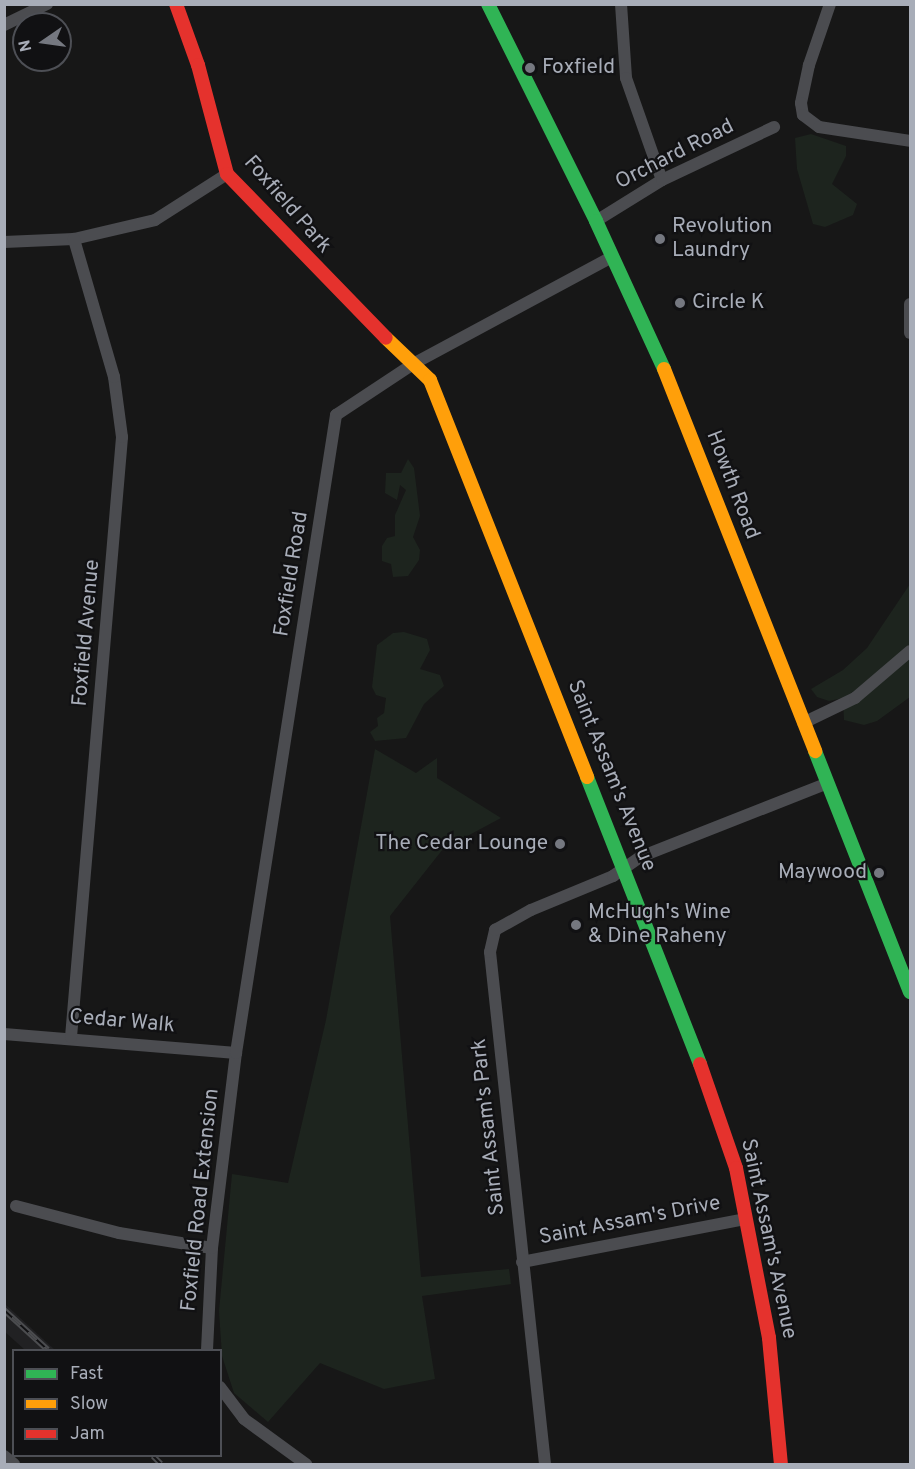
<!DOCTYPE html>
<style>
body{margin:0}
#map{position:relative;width:915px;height:1469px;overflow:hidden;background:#171717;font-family:Overpass,sans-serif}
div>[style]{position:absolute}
.built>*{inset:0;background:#212123}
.green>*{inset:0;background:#1d241e}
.street>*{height:12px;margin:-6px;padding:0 6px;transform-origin:6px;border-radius:6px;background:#4b4c50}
.fast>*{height:14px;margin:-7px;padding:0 7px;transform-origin:7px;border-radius:7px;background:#30b455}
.slow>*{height:14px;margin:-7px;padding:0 7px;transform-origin:7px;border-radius:7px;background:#ff9f0a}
.jam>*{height:14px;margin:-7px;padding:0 7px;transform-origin:7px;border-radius:7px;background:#e5322d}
.rail>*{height:6px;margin-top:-3px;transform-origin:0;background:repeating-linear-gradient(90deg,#111113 0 11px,#4b4c4f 0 22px);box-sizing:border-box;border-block:2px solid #4b4c4f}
.dots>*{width:16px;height:16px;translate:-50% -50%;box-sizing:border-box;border:3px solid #111113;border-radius:50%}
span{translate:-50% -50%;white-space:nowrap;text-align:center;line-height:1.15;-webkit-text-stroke:4.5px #111113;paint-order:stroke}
.poi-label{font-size:21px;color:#a8adb8}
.left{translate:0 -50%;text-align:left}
.right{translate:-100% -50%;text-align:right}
.street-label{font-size:21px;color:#a8adb8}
.frame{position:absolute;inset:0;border:6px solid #a8adb8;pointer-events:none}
.legend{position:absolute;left:12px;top:1349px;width:210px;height:108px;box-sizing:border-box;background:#111113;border:2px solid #4d4f55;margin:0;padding:8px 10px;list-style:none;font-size:18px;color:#a8adb8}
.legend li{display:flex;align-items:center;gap:12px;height:30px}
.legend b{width:30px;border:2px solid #4d4f55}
.north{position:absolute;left:12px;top:12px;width:60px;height:60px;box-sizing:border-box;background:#111113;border:2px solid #4d4f55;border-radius:50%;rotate:257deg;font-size:16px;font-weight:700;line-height:24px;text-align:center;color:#a8adb8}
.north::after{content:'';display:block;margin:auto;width:21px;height:27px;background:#757880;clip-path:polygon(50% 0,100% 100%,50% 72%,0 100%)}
</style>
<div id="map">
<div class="built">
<i style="clip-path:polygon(4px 1304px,5px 1304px,55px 1350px,25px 1350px,5px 1332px)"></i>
</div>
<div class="green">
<i style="clip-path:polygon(811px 134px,846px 146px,846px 156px,832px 184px,857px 204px,853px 215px,825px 227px,813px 224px,797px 169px,795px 138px)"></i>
<i style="clip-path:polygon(408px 459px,414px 468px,420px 516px,413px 537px,420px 550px,419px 560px,408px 576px,393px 577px,391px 564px,382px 561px,382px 546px,387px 538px,395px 536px,395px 515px,406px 490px,400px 485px,397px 500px,385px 493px,386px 473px,401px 473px)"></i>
<i style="clip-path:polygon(910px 584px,910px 697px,877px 721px,864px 725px,844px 720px,843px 698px,829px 701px,817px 697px,811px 689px,843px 670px,867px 648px)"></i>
<i style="clip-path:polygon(404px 632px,427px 639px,430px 650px,420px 669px,440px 675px,444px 686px,424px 704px,406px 738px,375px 741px,370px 732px,378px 726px,377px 718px,384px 713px,386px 698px,376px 695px,372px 687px,377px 645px,393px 633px)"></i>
<i style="clip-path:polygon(375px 749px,416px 773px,437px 758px,437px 778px,501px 818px,443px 849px,390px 916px,421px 1277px,509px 1269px,511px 1284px,422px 1296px,435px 1379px,384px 1389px,320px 1363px,268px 1422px,234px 1393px,222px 1356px,219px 1311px,232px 1174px,288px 1183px,326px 1020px)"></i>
</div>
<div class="street">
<i style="left:621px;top:4px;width:74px;rotate:86.1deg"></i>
<i style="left:626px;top:78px;width:108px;rotate:70.6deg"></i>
<i style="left:830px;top:4px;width:65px;rotate:109deg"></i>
<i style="left:809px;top:65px;width:39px;rotate:102deg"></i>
<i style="left:801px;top:103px;width:12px;rotate:81deg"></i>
<i style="left:803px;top:115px;width:20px;rotate:37deg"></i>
<i style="left:819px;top:127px;width:92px;rotate:8.7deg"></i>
<i style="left:4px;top:25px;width:48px;rotate:-26deg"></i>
<i style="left:596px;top:221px;width:78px;rotate:-31.8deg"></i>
<i style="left:662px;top:180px;width:124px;rotate:-25.3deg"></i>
<i style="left:4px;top:242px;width:70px;rotate:-2.5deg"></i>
<i style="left:74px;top:239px;width:83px;rotate:-13.2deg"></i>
<i style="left:155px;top:220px;width:85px;rotate:-32.6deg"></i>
<i style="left:910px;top:304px;width:29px;rotate:90deg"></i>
<i style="left:803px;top:723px;width:58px;rotate:-25.7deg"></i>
<i style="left:855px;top:698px;width:72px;rotate:-40.5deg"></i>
<i style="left:4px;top:1034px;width:233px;rotate:4.7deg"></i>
<i style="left:71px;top:1037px;width:602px;rotate:-85.14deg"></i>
<i style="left:122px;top:437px;width:61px;rotate:-97.6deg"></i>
<i style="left:114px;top:377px;width:144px;rotate:-106.2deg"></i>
<i style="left:16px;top:1206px;width:106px;rotate:14.7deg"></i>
<i style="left:119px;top:1233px;width:94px;rotate:9.2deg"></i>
<i style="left:522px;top:1262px;width:228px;rotate:-10.9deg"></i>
<i style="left:207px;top:1350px;width:102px;rotate:-87.2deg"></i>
<i style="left:212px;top:1248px;width:196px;rotate:-83deg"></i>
<i style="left:236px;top:1053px;width:646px;rotate:-81.09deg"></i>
<i style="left:336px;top:415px;width:92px;rotate:-33.5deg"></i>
<i style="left:413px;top:364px;width:226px;rotate:-28.3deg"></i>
<i style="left:220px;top:1387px;width:40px;rotate:53deg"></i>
<i style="left:244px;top:1419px;width:77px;rotate:36deg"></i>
<i style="left:4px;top:1456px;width:13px;rotate:39deg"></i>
<i style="left:545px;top:1464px;width:515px;rotate:-96.13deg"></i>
<i style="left:490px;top:952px;width:23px;rotate:-77deg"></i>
<i style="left:495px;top:930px;width:41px;rotate:-29.1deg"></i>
<i style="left:531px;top:910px;width:89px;rotate:-22.5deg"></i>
<i style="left:613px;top:876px;width:33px;rotate:-35deg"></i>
<i style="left:640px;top:857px;width:202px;rotate:-21.5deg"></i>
</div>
<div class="fast">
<i style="left:488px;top:4px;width:242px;rotate:63.5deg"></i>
<i style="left:596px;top:221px;width:163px;rotate:65.3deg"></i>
<i style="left:815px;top:751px;width:259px;rotate:68.5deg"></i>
<i style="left:587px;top:777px;width:308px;rotate:68.5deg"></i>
</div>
<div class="slow">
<i style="left:386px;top:338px;width:61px;rotate:43.7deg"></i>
<i style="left:430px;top:380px;width:427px;rotate:68.4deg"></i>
<i style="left:664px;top:369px;width:411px;rotate:68.4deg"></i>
</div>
<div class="jam">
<i style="left:176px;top:4px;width:65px;rotate:70.2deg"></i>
<i style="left:198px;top:65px;width:113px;rotate:75.1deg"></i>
<i style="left:227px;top:174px;width:228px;rotate:45.9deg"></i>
<i style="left:700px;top:1064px;width:110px;rotate:70.9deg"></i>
<i style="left:736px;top:1168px;width:173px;rotate:79deg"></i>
<i style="left:769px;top:1338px;width:127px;rotate:84.6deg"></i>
</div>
<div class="rail">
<i style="left:4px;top:1310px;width:59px;rotate:42.3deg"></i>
<i style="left:153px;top:1456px;width:11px;rotate:45deg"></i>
</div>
<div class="dots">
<i style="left:530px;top:68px;background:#757880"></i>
<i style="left:660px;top:239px;background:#757880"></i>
<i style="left:680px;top:303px;background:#757880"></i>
<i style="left:560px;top:844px;background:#757880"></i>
<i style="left:879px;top:873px;background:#757880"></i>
<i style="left:576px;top:925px;background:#757880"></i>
</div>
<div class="poi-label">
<span class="left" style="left:542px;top:68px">Foxfield</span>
<span class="left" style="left:672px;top:239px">Revolution<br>Laundry</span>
<span class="left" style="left:692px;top:303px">Circle K</span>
<span class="right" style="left:548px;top:844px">The Cedar Lounge</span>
<span class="right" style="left:867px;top:873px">Maywood</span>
<span class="left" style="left:588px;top:925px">McHugh's Wine<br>&amp; Dine Raheny</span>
</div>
<div class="street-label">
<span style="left:675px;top:155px;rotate:-27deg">Orchard Road</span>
<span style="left:287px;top:205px;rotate:49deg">Foxfield Park</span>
<span style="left:732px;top:485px;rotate:69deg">Howth Road</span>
<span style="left:292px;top:574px;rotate:-81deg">Foxfield Road</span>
<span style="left:87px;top:633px;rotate:-85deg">Foxfield Avenue</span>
<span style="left:611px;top:776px;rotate:68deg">Saint Assam's Avenue</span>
<span style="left:122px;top:1022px;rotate:5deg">Cedar Walk</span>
<span style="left:489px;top:1127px;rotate:-96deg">Saint Assam's Park</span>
<span style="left:201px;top:1200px;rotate:-84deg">Foxfield Road Extension</span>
<span style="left:630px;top:1221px;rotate:-11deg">Saint Assam's Drive</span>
<span style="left:768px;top:1239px;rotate:78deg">Saint Assam's Avenue</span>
</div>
<div class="frame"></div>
<ul class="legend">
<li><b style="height:8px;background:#30b455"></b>Fast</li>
<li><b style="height:8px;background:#ff9f0a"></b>Slow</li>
<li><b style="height:8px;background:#e5322d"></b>Jam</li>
</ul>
<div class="north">N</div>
</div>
